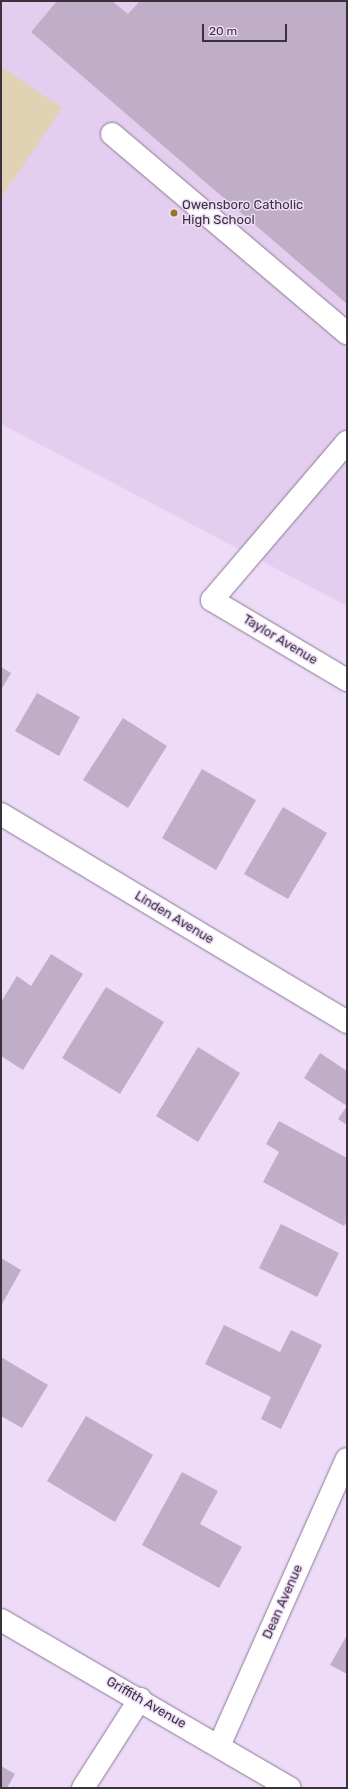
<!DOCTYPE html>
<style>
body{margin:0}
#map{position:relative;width:348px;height:1789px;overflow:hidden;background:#eddbf7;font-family:Rubik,sans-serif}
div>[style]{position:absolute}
.built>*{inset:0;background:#e4ceef}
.green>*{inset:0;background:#e1d2b4}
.building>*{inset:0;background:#c0aec9}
.roads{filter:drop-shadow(0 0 1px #8a7a93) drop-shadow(0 0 1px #8a7a93)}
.minor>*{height:22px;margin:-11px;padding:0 11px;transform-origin:11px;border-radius:11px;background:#fff}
.dots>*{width:11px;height:11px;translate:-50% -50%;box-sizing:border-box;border:2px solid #eddbf7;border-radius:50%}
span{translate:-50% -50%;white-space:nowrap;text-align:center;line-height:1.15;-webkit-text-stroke:3px #eddbf7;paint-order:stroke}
.poi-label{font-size:13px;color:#39323d}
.left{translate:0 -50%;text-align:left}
.street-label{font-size:13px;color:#39323d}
.frame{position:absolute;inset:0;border:2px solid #39323d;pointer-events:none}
.scale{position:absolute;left:202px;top:24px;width:85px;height:18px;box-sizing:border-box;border:2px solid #39323d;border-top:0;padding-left:5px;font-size:12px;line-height:14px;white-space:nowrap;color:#39323d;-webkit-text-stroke:3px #eddbf7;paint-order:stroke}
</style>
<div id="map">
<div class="built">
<i style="clip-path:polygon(1px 1px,347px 1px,347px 606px,1px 424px)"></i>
</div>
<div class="green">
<i style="clip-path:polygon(1px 67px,62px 108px,1px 198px)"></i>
</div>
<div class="building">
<i style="clip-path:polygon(57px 1px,112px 1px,128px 14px,140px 1px,347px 1px,347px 304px,31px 32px)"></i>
<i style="clip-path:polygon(1px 667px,11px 673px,1px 690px)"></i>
<i style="clip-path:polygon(37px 693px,80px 717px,59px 756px,15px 731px)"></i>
<i style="clip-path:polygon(123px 718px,167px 746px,128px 808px,83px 780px)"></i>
<i style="clip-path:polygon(202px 769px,256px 800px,216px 870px,162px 838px)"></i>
<i style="clip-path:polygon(283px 807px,327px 833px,288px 899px,244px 874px)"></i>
<i style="clip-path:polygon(51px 954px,83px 974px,23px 1070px,1px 1056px,1px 1002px,17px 976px,31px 986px)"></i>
<i style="clip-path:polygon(106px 987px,164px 1022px,120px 1094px,62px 1058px)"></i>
<i style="clip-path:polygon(198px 1047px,240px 1073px,198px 1142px,156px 1116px)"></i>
<i style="clip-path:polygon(320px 1053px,347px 1071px,347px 1125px,338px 1119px,347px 1106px,304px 1078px)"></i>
<i style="clip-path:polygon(279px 1121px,347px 1158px,347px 1221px,344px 1226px,263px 1182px,279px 1152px,266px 1144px)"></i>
<i style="clip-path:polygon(281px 1224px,339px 1253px,317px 1297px,259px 1268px)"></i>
<i style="clip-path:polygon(1px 1258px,21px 1270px,1px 1306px)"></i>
<i style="clip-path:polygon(224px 1325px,280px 1352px,291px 1330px,322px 1345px,281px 1429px,261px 1419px,271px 1397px,205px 1364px)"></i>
<i style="clip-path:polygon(1px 1357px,48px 1385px,22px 1428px,1px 1416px)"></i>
<i style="clip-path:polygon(86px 1416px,153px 1455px,115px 1522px,47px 1481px)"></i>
<i style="clip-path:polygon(182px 1472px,218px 1491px,200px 1524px,242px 1547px,219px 1588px,142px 1545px)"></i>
<i style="clip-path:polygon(347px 1635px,347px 1674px,330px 1665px)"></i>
<i style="clip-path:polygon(1px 1766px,15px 1774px,7px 1788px,1px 1788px)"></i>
</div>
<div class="roads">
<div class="minor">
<i style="left:112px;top:134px;width:308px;rotate:40.3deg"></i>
<i style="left:347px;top:442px;width:208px;rotate:130.5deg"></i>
<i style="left:212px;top:600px;width:157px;rotate:30.7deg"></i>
<i style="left:1px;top:814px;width:404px;rotate:31deg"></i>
<i style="left:1px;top:1620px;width:334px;rotate:30.2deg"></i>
<i style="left:219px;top:1746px;width:314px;rotate:-66deg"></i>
<i style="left:83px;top:1788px;width:106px;rotate:-57.4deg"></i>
</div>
</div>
<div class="dots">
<i style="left:174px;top:213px;background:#9b7722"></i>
</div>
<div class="poi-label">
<span class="left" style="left:182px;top:213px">Owensboro Catholic<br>High School</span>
</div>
<div class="street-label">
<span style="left:280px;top:640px;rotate:31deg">Taylor Avenue</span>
<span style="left:174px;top:918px;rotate:31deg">Linden Avenue</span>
<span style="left:283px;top:1602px;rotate:-66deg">Dean Avenue</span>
<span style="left:146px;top:1703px;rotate:30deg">Griffith Avenue</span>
</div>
<div class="frame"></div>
<div class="scale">20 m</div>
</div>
